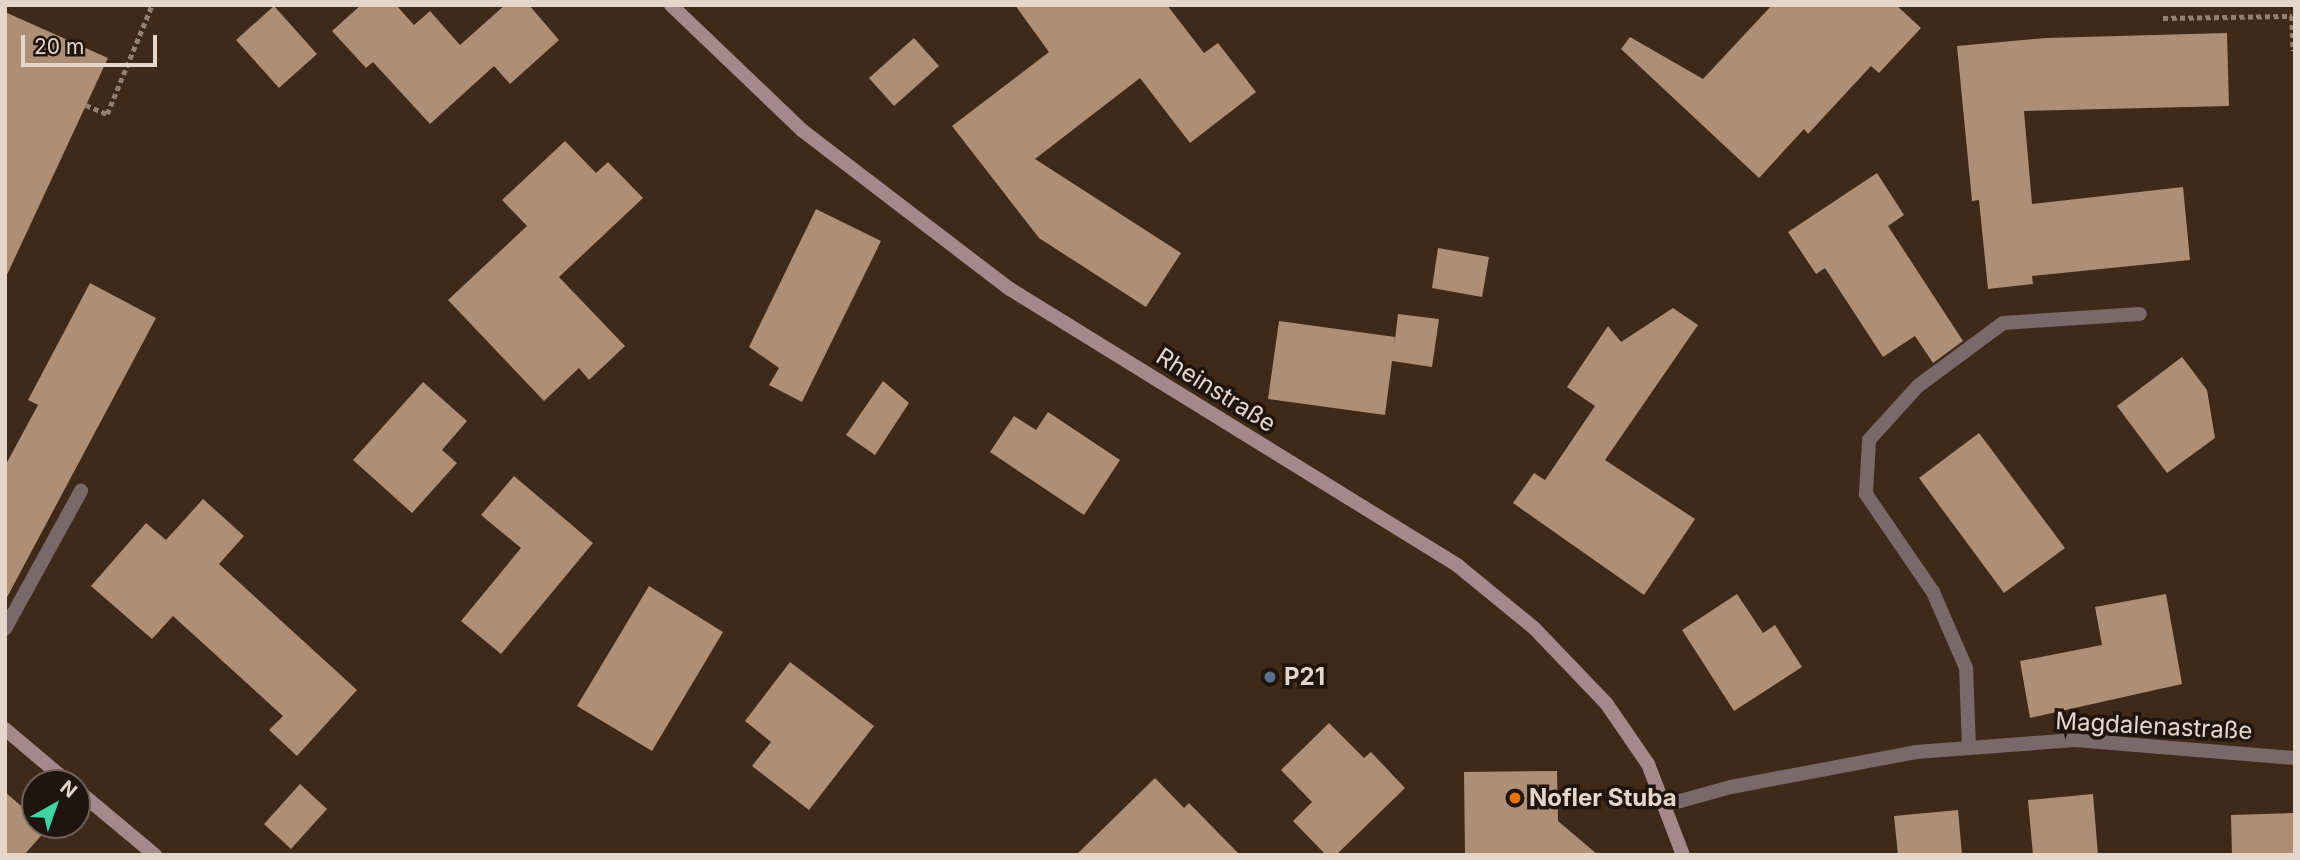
<!DOCTYPE html>
<meta charset="utf-8">
<style>
body{margin:0}
#map{position:relative;width:2300px;height:860px;overflow:hidden;background:#3f2a19;font-family:Inter,sans-serif}
div>[style]{position:absolute}
.building>*{inset:0;background:#ae8e75}
.path>*{height:4.5px;margin-top:-2.25px;transform-origin:0;background:repeating-linear-gradient(90deg,#928072 0 5px,transparent 0 8.5px)}
.lane>*{height:14px;margin:-7px;padding:0 7px;transform-origin:7px;border-radius:7px;background:#7b686b}
.street>*{height:14px;margin:-7px;padding:0 7px;transform-origin:7px;border-radius:7px;background:#7b686b}
.secondary>*{height:14px;margin:-7px;padding:0 7px;transform-origin:7px;border-radius:7px;background:#a5888c}
.dots>*{width:19px;height:19px;translate:-50% -50%;box-sizing:border-box;border:4px solid #1f150e;border-radius:50%}
span{translate:-50% -50%;white-space:nowrap;text-align:center;line-height:1.15;-webkit-text-stroke:7px #1f150e;paint-order:stroke}
.street-label{font-size:24px;color:#e4d6cb}
.poi-label{font-size:24px;color:#e4d6cb;font-weight:700}
.left{translate:0 -50%;text-align:left}
.frame{position:absolute;inset:0;border:7px solid #e4d6cb;pointer-events:none}
.north{position:absolute;left:21px;top:769px;width:70px;height:70px;box-sizing:border-box;background:#1f150e;border:2px solid #6e625a;border-radius:50%;rotate:40deg;font-size:19px;font-weight:700;line-height:28px;text-align:center;color:#e4d6cb}
.north::after{content:'';display:block;margin:auto;width:24px;height:32px;background:#3fd4a2;clip-path:polygon(50% 0,100% 100%,50% 72%,0 100%)}
.scale{position:absolute;left:21px;top:35px;width:136px;height:32px;box-sizing:border-box;border:4px solid #e4d6cb;border-top:0;padding-left:9px;font-size:21px;line-height:24px;white-space:nowrap;color:#e4d6cb;-webkit-text-stroke:5px #1f150e;paint-order:stroke}
</style>
<div id="map">
<div class="building">
<i style="clip-path:polygon(361px 5px,396px 5px,414px 25px,430px 11px,460px 45px,505px 5px,529px 5px,559px 40px,510px 84px,494px 66px,430px 124px,373px 62px,366px 68px,332px 31px)"></i>
<i style="clip-path:polygon(1015px 5px,1167px 5px,1204px 53px,1218px 43px,1256px 92px,1190px 143px,1140px 78px,1035px 159px,1181px 253px,1146px 307px,1039px 238px,952px 126px,1049px 52px)"></i>
<i style="clip-path:polygon(1772px 5px,1896px 5px,1921px 28px,1879px 73px,1871px 66px,1808px 134px,1804px 129px,1759px 178px,1621px 49px,1630px 37px,1703px 79px)"></i>
<i style="clip-path:polygon(274px 6px,317px 54px,279px 88px,236px 40px)"></i>
<i style="clip-path:polygon(5px 12px,108px 58px,5px 279px)"></i>
<i style="clip-path:polygon(2227px 33px,2229px 106px,2024px 111px,2032px 204px,2183px 187px,2190px 260px,2032px 276px,2033px 284px,1988px 289px,1979px 200px,1972px 201px,1957px 46px,2046px 38px)"></i>
<i style="clip-path:polygon(914px 38px,939px 66px,894px 106px,869px 78px)"></i>
<i style="clip-path:polygon(565px 141px,596px 173px,608px 162px,643px 198px,559px 277px,625px 346px,589px 380px,579px 368px,544px 401px,448px 300px,527px 226px,502px 200px)"></i>
<i style="clip-path:polygon(1877px 173px,1904px 215px,1888px 226px,1963px 341px,1933px 363px,1915px 336px,1883px 357px,1825px 268px,1816px 274px,1788px 232px)"></i>
<i style="clip-path:polygon(816px 209px,881px 241px,802px 402px,769px 385px,779px 368px,749px 347px)"></i>
<i style="clip-path:polygon(1438px 248px,1489px 257px,1482px 297px,1432px 288px)"></i>
<i style="clip-path:polygon(90px 283px,156px 318px,5px 601px,5px 466px,38px 405px,28px 400px)"></i>
<i style="clip-path:polygon(1673px 308px,1698px 325px,1605px 460px,1695px 519px,1644px 595px,1513px 503px,1534px 473px,1545px 480px,1595px 406px,1567px 387px,1608px 326px,1621px 342px)"></i>
<i style="clip-path:polygon(1398px 314px,1439px 319px,1432px 367px,1392px 361px,1385px 415px,1268px 399px,1279px 321px,1395px 337px,1394px 348px)"></i>
<i style="clip-path:polygon(2182px 357px,2207px 390px,2215px 438px,2167px 473px,2117px 406px)"></i>
<i style="clip-path:polygon(883px 381px,909px 403px,875px 455px,846px 435px)"></i>
<i style="clip-path:polygon(423px 382px,467px 421px,442px 450px,457px 463px,412px 513px,353px 460px)"></i>
<i style="clip-path:polygon(1048px 412px,1120px 460px,1084px 515px,990px 452px,1014px 416px,1036px 430px)"></i>
<i style="clip-path:polygon(1979px 433px,2065px 548px,2004px 593px,1919px 478px)"></i>
<i style="clip-path:polygon(514px 476px,593px 543px,501px 654px,461px 621px,521px 548px,481px 515px)"></i>
<i style="clip-path:polygon(203px 499px,244px 536px,219px 564px,357px 690px,297px 756px,269px 730px,283px 716px,173px 616px,152px 639px,91px 586px,146px 523px,166px 540px)"></i>
<i style="clip-path:polygon(649px 586px,723px 632px,652px 751px,577px 706px)"></i>
<i style="clip-path:polygon(1737px 594px,1763px 633px,1775px 625px,1802px 667px,1734px 711px,1682px 630px)"></i>
<i style="clip-path:polygon(2166px 594px,2182px 684px,2030px 718px,2020px 661px,2102px 645px,2095px 607px)"></i>
<i style="clip-path:polygon(790px 662px,874px 726px,809px 810px,752px 766px,771px 742px,745px 721px)"></i>
<i style="clip-path:polygon(1329px 723px,1364px 758px,1371px 752px,1405px 788px,1336px 855px,1326px 855px,1293px 821px,1312px 802px,1281px 770px)"></i>
<i style="clip-path:polygon(1557px 771px,1558px 821px,1598px 855px,1465px 855px,1464px 772px)"></i>
<i style="clip-path:polygon(1155px 778px,1184px 808px,1189px 803px,1240px 855px,1076px 855px)"></i>
<i style="clip-path:polygon(300px 784px,327px 809px,291px 849px,264px 824px)"></i>
<i style="clip-path:polygon(5px 792px,35px 818px,35px 825px,47px 829px,24px 855px,5px 855px)"></i>
<i style="clip-path:polygon(2093px 794px,2098px 855px,2033px 855px,2028px 800px)"></i>
<i style="clip-path:polygon(1958px 810px,1962px 855px,1898px 855px,1894px 816px)"></i>
<i style="clip-path:polygon(2294px 813px,2295px 855px,2232px 855px,2231px 815px)"></i>
</div>
<div class="path">
<i style="left:2163px;top:18px;width:129px;rotate:-0.9deg"></i>
<i style="left:2292px;top:16px;width:35px;rotate:88deg"></i>
<i style="left:86px;top:105px;width:23px;rotate:23deg"></i>
<i style="left:107px;top:114px;width:118px;rotate:-67.6deg"></i>
</div>
<div class="lane">
<i style="left:5px;top:629px;width:158px;rotate:-61.2deg"></i>
</div>
<div class="street">
<i style="left:1969px;top:748px;width:80px;rotate:-92.1deg"></i>
<i style="left:1966px;top:668px;width:83px;rotate:-113.5deg"></i>
<i style="left:1933px;top:592px;width:119px;rotate:-124.4deg"></i>
<i style="left:1866px;top:494px;width:54px;rotate:-86.8deg"></i>
<i style="left:1869px;top:440px;width:73px;rotate:-47.8deg"></i>
<i style="left:1918px;top:386px;width:106px;rotate:-36.5deg"></i>
<i style="left:2003px;top:323px;width:137px;rotate:-3.8deg"></i>
<i style="left:1666px;top:805px;width:67px;rotate:-15.5deg"></i>
<i style="left:1731px;top:787px;width:188px;rotate:-10.7deg"></i>
<i style="left:1916px;top:752px;width:159px;rotate:-4.3deg"></i>
<i style="left:2075px;top:740px;width:221px;rotate:4.7deg"></i>
</div>
<div class="secondary">
<i style="left:671px;top:5px;width:182px;rotate:43.7deg"></i>
<i style="left:803px;top:131px;width:260px;rotate:37.4deg"></i>
<i style="left:1010px;top:289px;width:525px;rotate:31.69deg"></i>
<i style="left:1457px;top:565px;width:99px;rotate:39.3deg"></i>
<i style="left:1534px;top:628px;width:104px;rotate:46.2deg"></i>
<i style="left:1606px;top:703px;width:74px;rotate:55.5deg"></i>
<i style="left:1648px;top:764px;width:97px;rotate:69deg"></i>
<i style="left:5px;top:729px;width:84px;rotate:40.2deg"></i>
<i style="left:77px;top:790px;width:102px;rotate:39.8deg"></i>
</div>
<div class="dots">
<i style="left:1270px;top:677px;background:#5c6f8a"></i>
<i style="left:1515px;top:798px;background:#e8710a"></i>
</div>
<div class="street-label">
<span style="left:1216px;top:390px;rotate:32deg">Rheinstraße</span>
<span style="left:2154px;top:726px;rotate:3deg">Magdalenastraße</span>
</div>
<div class="poi-label">
<span class="left" style="left:1284px;top:677px">P21</span>
<span class="left" style="left:1529px;top:798px">Nofler Stuba</span>
</div>
<div class="frame"></div>
<div class="north">N</div>
<div class="scale">20 m</div>
</div>
